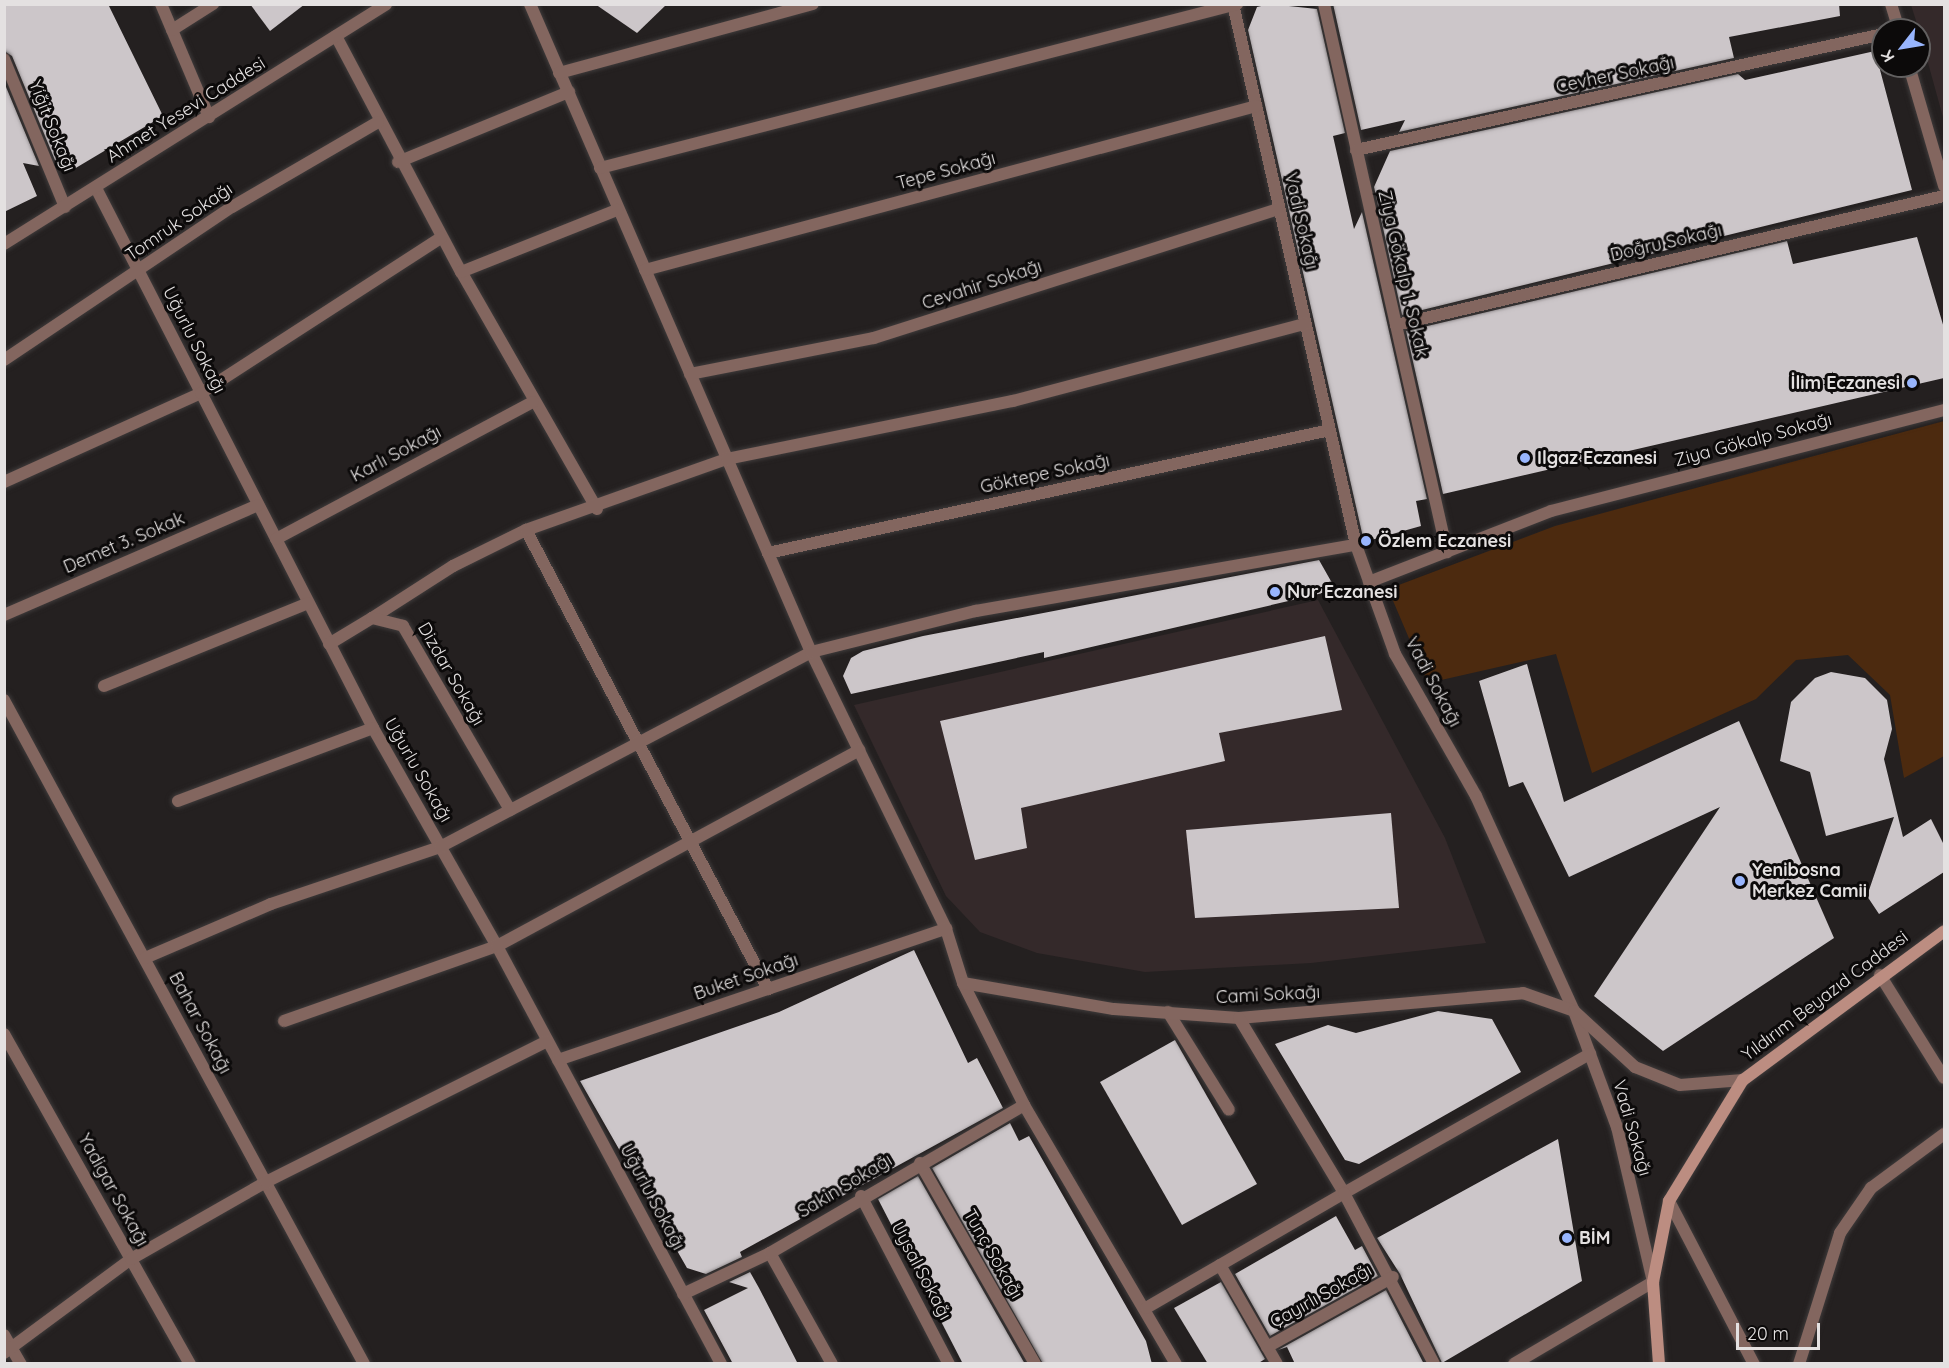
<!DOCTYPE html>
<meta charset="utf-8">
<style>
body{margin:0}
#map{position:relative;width:1949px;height:1368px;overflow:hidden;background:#242020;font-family:Quicksand,sans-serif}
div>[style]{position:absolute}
.built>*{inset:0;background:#34292a}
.green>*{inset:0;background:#4c2a0f}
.building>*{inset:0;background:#ccc6c9}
.roads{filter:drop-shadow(0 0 2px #3f3b3b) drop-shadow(0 0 2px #3f3b3b)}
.service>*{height:12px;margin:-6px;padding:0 6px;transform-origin:6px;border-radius:6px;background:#83665f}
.minor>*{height:12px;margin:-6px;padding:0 6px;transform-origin:6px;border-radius:6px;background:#83665f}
.tertiary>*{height:12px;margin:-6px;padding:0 6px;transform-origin:6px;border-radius:6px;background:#83665f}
.secondary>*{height:12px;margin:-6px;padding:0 6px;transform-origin:6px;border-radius:6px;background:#bc8d81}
.dots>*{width:16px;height:16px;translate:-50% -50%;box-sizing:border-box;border:3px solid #0c0a0a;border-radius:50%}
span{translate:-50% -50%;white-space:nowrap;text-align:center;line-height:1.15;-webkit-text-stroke:6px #0c0a0a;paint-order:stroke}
.street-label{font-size:18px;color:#e4e1e1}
.poi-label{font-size:18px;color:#e4e1e1;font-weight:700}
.right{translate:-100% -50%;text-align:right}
.left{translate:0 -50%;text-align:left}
.frame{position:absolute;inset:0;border:6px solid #e4e1e1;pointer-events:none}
.north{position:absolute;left:1871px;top:18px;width:60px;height:60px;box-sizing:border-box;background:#0c0a0a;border:2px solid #626060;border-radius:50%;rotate:239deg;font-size:16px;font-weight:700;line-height:24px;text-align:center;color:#e4e1e1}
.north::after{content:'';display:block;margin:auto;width:21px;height:27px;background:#98b5fd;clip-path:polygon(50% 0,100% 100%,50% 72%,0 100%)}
.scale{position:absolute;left:1736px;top:1323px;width:84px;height:27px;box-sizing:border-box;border:3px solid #e4e1e1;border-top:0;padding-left:8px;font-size:18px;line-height:21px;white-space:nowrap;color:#e4e1e1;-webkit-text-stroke:4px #0c0a0a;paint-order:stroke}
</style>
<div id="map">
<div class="built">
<i style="clip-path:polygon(1911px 5px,1944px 5px,1944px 121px,1919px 30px)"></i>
<i style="clip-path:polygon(1318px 600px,1445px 838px,1486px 943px,1311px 963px,1145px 972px,1037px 953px,980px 932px,946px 896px,854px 705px)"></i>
</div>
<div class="green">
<i style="clip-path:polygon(1944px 421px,1944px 756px,1904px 778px,1890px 695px,1848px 655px,1796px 660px,1756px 699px,1592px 773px,1556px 654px,1428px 683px,1388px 589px,1555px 526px)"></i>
</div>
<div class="building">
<i style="clip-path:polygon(4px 4px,108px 4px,163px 116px,69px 172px,59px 170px,12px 56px,4px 51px)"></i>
<i style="clip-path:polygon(250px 4px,305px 4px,270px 31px)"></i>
<i style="clip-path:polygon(595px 4px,667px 4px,637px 33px)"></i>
<i style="clip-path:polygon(1270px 4px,1317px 9px,1345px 133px,1333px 136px,1354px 229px,1362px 212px,1427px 499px,1416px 501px,1421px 526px,1364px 542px,1248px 30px,1257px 7px)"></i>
<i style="clip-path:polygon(1333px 4px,1839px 4px,1840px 16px,1729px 37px,1734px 58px,1399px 132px,1405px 120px,1361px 130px)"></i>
<i style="clip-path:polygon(1875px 51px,1912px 190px,1402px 315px,1374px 187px,1390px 151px,1738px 74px,1745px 80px)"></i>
<i style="clip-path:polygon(4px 82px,39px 166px,23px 163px,37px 196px,4px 212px)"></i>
<i style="clip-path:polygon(1917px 237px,1944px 328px,1944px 378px,1443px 494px,1406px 331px,1787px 241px,1793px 264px)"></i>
<i style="clip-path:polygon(1319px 560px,1336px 590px,1044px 658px,1044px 652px,851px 694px,843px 676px,851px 658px,863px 651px,923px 636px)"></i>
<i style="clip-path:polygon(1325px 636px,1342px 710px,1219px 733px,1225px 761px,1021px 808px,1027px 848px,975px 860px,940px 721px)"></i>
<i style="clip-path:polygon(1527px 664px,1564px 802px,1739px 721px,1834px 938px,1663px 1051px,1594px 996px,1720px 807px,1569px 877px,1523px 782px,1509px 787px,1479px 681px)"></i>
<i style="clip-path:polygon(1831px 672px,1865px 678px,1887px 700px,1892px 729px,1884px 759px,1903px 837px,1931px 819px,1944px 845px,1944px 872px,1879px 914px,1867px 896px,1894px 817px,1826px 836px,1810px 772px,1780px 761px,1791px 702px,1815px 678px)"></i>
<i style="clip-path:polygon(1391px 813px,1399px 908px,1195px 918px,1186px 830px)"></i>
<i style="clip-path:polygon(914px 950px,968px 1063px,977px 1058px,1003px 1108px,740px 1252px,742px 1257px,706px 1274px,687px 1268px,580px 1081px,779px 1012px)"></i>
<i style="clip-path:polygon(1438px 1011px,1492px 1019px,1521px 1072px,1359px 1164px,1345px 1160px,1275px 1044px,1328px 1025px,1356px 1033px)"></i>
<i style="clip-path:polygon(1175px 1040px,1257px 1184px,1182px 1225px,1100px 1082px)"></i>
<i style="clip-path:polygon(1010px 1123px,1019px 1141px,1029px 1136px,1146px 1341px,1152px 1364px,1043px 1364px,932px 1168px)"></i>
<i style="clip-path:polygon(1558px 1139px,1582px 1281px,1442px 1363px,1400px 1274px,1377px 1238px)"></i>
<i style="clip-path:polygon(918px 1176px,1025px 1364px,963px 1364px,878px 1199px)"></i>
<i style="clip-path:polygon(1336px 1216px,1355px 1250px,1362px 1246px,1378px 1276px,1270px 1336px,1235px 1274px)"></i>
<i style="clip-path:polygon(750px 1272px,759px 1288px,798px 1364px,733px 1364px,704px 1310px,748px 1288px,729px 1282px)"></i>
<i style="clip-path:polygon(1221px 1282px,1265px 1359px,1257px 1364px,1208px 1364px,1174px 1308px)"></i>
<i style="clip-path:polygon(1386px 1290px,1424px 1364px,1295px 1364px,1287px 1347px,1278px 1350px)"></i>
</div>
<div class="roads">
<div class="service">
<i style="left:1168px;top:1012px;width:115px;rotate:58.1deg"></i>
</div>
<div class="minor">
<i style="left:161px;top:4px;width:123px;rotate:67deg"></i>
<i style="left:530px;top:4px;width:706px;rotate:66.56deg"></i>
<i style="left:811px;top:652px;width:308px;rotate:64deg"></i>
<i style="left:946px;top:929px;width:57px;rotate:72.5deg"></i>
<i style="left:963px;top:983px;width:136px;rotate:63.4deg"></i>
<i style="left:1024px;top:1105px;width:300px;rotate:59.6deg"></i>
<i style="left:1233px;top:4px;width:555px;rotate:77.19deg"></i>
<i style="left:1356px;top:545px;width:116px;rotate:70.3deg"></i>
<i style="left:1395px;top:654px;width:163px;rotate:60.3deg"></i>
<i style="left:1476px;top:796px;width:236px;rotate:65.5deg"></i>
<i style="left:1574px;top:1011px;width:124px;rotate:69.7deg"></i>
<i style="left:1617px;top:1127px;width:159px;rotate:76.9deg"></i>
<i style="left:1653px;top:1282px;width:161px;rotate:149.5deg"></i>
<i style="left:1324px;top:4px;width:562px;rotate:77.35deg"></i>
<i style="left:1891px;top:4px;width:27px;rotate:73deg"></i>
<i style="left:172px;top:30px;width:49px;rotate:-32.4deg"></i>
<i style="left:336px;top:36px;width:267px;rotate:62.1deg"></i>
<i style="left:4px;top:59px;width:160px;rotate:67.6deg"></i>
<i style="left:1909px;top:66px;width:125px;rotate:73.7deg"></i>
<i style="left:559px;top:73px;width:263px;rotate:-15.2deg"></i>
<i style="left:1356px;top:150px;width:540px;rotate:-12.41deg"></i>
<i style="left:398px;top:162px;width:185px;rotate:-22.3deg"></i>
<i style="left:600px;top:168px;width:658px;rotate:-14.44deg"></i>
<i style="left:96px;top:188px;width:607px;rotate:62.84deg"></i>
<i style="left:373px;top:728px;width:251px;rotate:60.4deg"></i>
<i style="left:497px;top:946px;width:474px;rotate:61.8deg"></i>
<i style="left:645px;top:270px;width:633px;rotate:-15.02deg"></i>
<i style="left:1396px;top:325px;width:563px;rotate:-13.25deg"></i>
<i style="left:4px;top:360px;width:275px;rotate:-33.9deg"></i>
<i style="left:232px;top:207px;width:169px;rotate:-30.2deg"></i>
<i style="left:690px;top:374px;width:187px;rotate:-11.1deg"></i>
<i style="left:874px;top:338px;width:425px;rotate:-17.7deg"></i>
<i style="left:4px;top:482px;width:216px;rotate:-24.3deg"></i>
<i style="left:201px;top:393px;width:286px;rotate:-32.9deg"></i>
<i style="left:597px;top:509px;width:273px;rotate:-119.8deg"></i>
<i style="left:461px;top:272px;width:168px;rotate:-21.7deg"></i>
<i style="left:526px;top:530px;width:519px;rotate:62.2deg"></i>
<i style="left:276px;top:539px;width:291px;rotate:-28.1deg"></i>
<i style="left:768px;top:553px;width:575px;rotate:-12.35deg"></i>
<i style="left:1369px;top:582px;width:195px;rotate:-21.3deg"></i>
<i style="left:1551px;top:511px;width:406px;rotate:-14.4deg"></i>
<i style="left:4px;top:615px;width:277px;rotate:-23.4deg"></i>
<i style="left:372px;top:618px;width:96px;rotate:-32.7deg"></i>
<i style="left:453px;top:566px;width:81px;rotate:-26.3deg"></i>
<i style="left:526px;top:530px;width:213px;rotate:-19.5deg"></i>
<i style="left:727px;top:459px;width:292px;rotate:-11.5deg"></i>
<i style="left:1013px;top:401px;width:302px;rotate:-14.8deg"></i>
<i style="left:329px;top:644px;width:50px;rotate:-31.2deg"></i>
<i style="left:372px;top:618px;width:32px;rotate:14deg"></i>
<i style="left:403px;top:626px;width:213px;rotate:59.8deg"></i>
<i style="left:104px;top:686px;width:220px;rotate:-22.1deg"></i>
<i style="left:4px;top:700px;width:755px;rotate:61.53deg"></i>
<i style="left:178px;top:801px;width:208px;rotate:-20.5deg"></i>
<i style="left:145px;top:958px;width:137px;rotate:-23.2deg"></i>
<i style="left:271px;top:904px;width:178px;rotate:-18.6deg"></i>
<i style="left:440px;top:847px;width:419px;rotate:-27.7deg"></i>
<i style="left:811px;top:652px;width:170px;rotate:-14deg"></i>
<i style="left:976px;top:611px;width:386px;rotate:-9.9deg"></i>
<i style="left:1880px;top:975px;width:121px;rotate:58.1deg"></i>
<i style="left:963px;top:983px;width:153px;rotate:9.8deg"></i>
<i style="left:1114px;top:1009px;width:125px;rotate:4.1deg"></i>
<i style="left:1239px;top:1018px;width:285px;rotate:-5deg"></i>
<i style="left:1523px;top:993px;width:54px;rotate:19.4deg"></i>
<i style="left:1574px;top:1011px;width:83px;rotate:42.6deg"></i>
<i style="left:1635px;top:1067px;width:48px;rotate:21.8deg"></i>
<i style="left:1680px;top:1085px;width:63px;rotate:-4.5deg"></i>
<i style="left:1239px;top:1018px;width:204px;rotate:59deg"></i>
<i style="left:1344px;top:1193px;width:283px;rotate:-29.5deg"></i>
<i style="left:284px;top:1021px;width:226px;rotate:-19.4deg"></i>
<i style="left:497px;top:946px;width:412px;rotate:-28.4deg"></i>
<i style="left:4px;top:1034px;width:379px;rotate:60.6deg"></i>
<i style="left:558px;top:1060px;width:410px;rotate:-18.7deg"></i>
<i style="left:920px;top:1163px;width:232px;rotate:60.2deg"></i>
<i style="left:861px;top:1196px;width:190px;rotate:62.4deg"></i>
<i style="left:1669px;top:1201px;width:184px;rotate:62.5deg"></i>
<i style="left:770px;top:1253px;width:127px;rotate:60.8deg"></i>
<i style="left:1220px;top:1265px;width:114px;rotate:60.1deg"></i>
<i style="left:683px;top:1294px;width:96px;rotate:-25.2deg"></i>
<i style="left:770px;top:1253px;width:294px;rotate:-30.2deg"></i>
<i style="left:1146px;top:1308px;width:229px;rotate:-30.1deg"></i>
<i style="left:1344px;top:1193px;width:193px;rotate:62.2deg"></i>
<i style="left:4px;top:1335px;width:34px;rotate:60deg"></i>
<i style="left:1267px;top:1347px;width:144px;rotate:-29.1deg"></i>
<i style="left:4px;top:1353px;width:158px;rotate:-36.5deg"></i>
<i style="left:131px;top:1259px;width:155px;rotate:-29.7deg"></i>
<i style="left:266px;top:1182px;width:314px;rotate:-26.6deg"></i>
<i style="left:1799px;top:1364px;width:137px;rotate:-72.6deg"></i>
<i style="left:1840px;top:1233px;width:55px;rotate:-55.4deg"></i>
<i style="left:1871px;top:1188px;width:91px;rotate:-36.5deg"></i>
</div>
<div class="tertiary">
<i style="left:4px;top:244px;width:451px;rotate:-32.1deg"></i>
</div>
<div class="secondary">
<i style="left:1659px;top:1364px;width:82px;rotate:-94.2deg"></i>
<i style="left:1653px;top:1282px;width:83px;rotate:-78.8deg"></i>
<i style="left:1669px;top:1201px;width:142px;rotate:-58.6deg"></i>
<i style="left:1743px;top:1080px;width:250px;rotate:-36.5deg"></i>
</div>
</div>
<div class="dots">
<i style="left:1912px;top:383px;background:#98b5fd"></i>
<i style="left:1525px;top:458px;background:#98b5fd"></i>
<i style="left:1366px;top:541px;background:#98b5fd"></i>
<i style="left:1275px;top:592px;background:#98b5fd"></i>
<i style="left:1740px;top:881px;background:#98b5fd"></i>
<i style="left:1567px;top:1238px;background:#98b5fd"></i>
</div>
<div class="street-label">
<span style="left:1615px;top:75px;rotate:-12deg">Cevher Sokağı</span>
<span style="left:186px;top:110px;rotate:-32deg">Ahmet Yesevi Caddesi</span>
<span style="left:52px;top:126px;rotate:68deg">Yiğit Sokağı</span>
<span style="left:946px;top:171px;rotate:-15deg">Tepe Sokağı</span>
<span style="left:1301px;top:221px;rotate:77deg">Vadi Sokağı</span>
<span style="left:179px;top:222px;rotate:-34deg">Tomruk Sokağı</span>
<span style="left:1666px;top:243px;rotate:-13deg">Doğru Sokağı</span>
<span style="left:1403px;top:274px;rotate:77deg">Ziya Gökalp 1. Sokak</span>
<span style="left:982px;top:285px;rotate:-18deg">Cevahir Sokağı</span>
<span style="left:194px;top:340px;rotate:63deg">Uğurlu Sokağı</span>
<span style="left:1753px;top:440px;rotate:-15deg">Ziya Gökalp Sokağı</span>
<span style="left:396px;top:454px;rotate:-28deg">Karlı Sokağı</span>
<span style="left:1045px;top:474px;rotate:-12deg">Göktepe Sokağı</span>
<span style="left:124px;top:543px;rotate:-23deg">Demet 3. Sokak</span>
<span style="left:451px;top:674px;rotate:60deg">Dizdar Sokağı</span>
<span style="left:1433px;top:682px;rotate:62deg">Vadi Sokağı</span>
<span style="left:418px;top:770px;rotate:60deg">Uğurlu Sokağı</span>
<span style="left:746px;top:977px;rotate:-19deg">Buket Sokağı</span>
<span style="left:1268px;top:995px;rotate:-3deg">Cami Sokağı</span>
<span style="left:1825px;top:996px;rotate:-37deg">Yıldırım Beyazıd Caddesi</span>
<span style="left:200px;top:1023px;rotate:62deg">Bahar Sokağı</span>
<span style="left:1632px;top:1128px;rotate:74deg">Vadi Sokağı</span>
<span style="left:845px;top:1186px;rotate:-31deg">Sakin Sokağı</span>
<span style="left:113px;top:1190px;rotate:61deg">Yadigar Sokağı</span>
<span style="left:652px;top:1197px;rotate:62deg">Uğurlu Sokağı</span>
<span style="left:993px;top:1254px;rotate:60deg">Tunç Sokağı</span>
<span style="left:921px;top:1271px;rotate:62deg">Uysal Sokağı</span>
<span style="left:1321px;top:1296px;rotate:-29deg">Çayırlı Sokağı</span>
</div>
<div class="poi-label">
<span class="right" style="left:1900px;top:383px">İlim Eczanesi</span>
<span class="left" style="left:1537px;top:458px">Ilgaz Eczanesi</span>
<span class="left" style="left:1378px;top:541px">Özlem Eczanesi</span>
<span class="left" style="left:1287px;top:592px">Nur Eczanesi</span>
<span class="left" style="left:1752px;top:881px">Yenibosna<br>Merkez Camii</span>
<span class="left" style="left:1579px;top:1238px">BİM</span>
</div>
<div class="frame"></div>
<div class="north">K</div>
<div class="scale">20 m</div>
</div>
